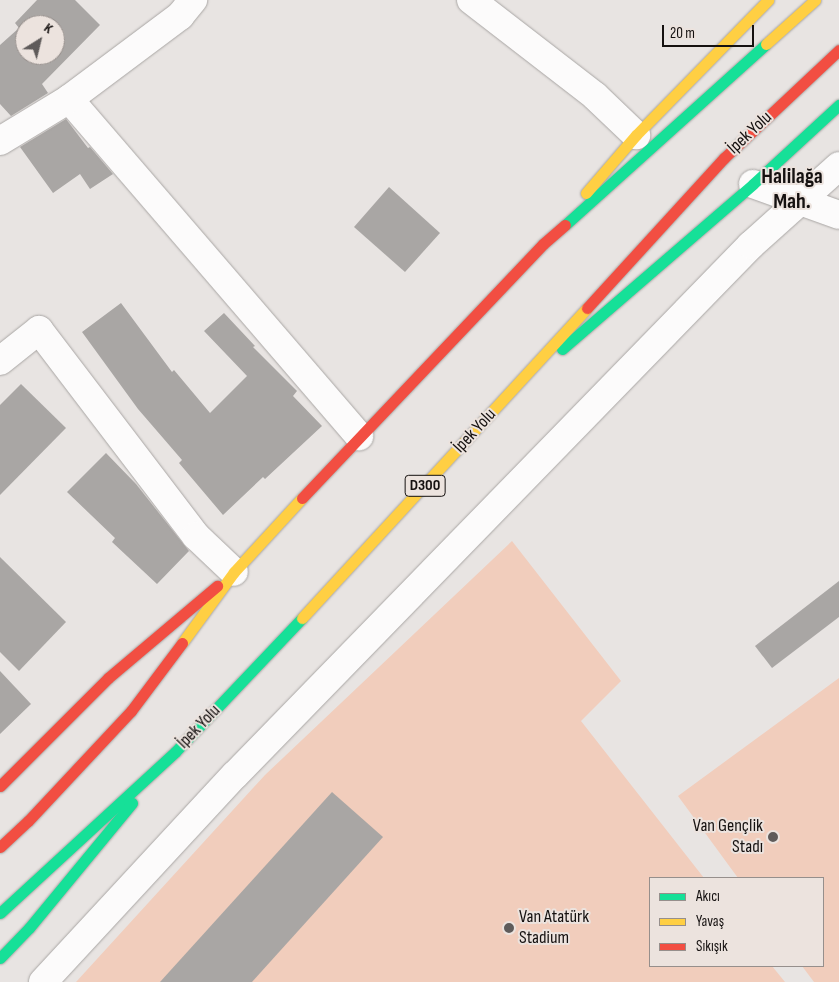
<!DOCTYPE html>
<meta charset="utf-8">
<style>
body{margin:0}
#map{position:relative;width:839px;height:982px;overflow:hidden;background:#e8e4e2;font-family:"Sofia Sans Condensed",sans-serif}
div>[style]{position:absolute}
.green>*{inset:0;background:#f1cdbc}
.building>*{inset:0;background:#a9a6a4}
.roads{filter:drop-shadow(0 0 1px #a9a6a4) drop-shadow(0 0 1px #a9a6a4)}
.street>*{height:28px;margin:-14px;padding:0 14px;transform-origin:14px;border-radius:14px;background:#fcfbfb}
.fast>*{height:11px;margin:-5.5px;padding:0 5.5px;transform-origin:5.5px;border-radius:5.5px;background:#16e098}
.slow>*{height:11px;margin:-5.5px;padding:0 5.5px;transform-origin:5.5px;border-radius:5.5px;background:#ffcf43}
.jam>*{height:11px;margin:-5.5px;padding:0 5.5px;transform-origin:5.5px;border-radius:5.5px;background:#f24e42}
.dots>*{width:14px;height:14px;translate:-50% -50%;box-sizing:border-box;border:2px solid #ece3de;border-radius:50%}
span{translate:-50% -50%;white-space:nowrap;text-align:center;line-height:1.15;-webkit-text-stroke:4px #ece3de;paint-order:stroke}
.shield-label span{padding:1px 4px;background:#ece3de;border:1px solid;border-radius:4px;-webkit-text-stroke-width:0}
.shield-label{font-size:16px;color:#151110;font-weight:700}
.street-label{font-size:18px;color:#151110}
.poi-label{font-size:18px;color:#151110}
.right{translate:-100% -50%;text-align:right}
.left{translate:0 -50%;text-align:left}
.district-label{font-size:22px;color:#151110;font-weight:700}
.legend{position:absolute;left:649px;top:877px;width:175px;height:90px;box-sizing:border-box;background:#ece3de;border:1px solid #968f8c;margin:0;padding:6px 9px;list-style:none;font-size:15px;color:#151110}
.legend li{display:flex;align-items:center;gap:10px;height:25px}
.legend b{width:25px;border:1px solid #968f8c}
.north{position:absolute;left:15px;top:15px;width:50px;height:50px;box-sizing:border-box;background:#ece3de;border:1px solid #968f8c;border-radius:50%;rotate:36deg;font-size:14px;font-weight:700;line-height:20px;text-align:center;color:#151110}
.north::after{content:'';display:block;margin:auto;width:18px;height:22px;background:#5f5b5a;clip-path:polygon(50% 0,100% 100%,50% 72%,0 100%)}
.scale{position:absolute;left:662px;top:25px;width:92px;height:22px;box-sizing:border-box;border:2px solid #151110;border-top:0;padding-left:6px;font-size:15px;line-height:18px;white-space:nowrap;color:#151110;-webkit-text-stroke:4px #ece3de;paint-order:stroke}
</style>
<div id="map">
<div class="green">
<i style="clip-path:polygon(512px 541px,621px 681px,581px 721px,704px 878px,650px 878px,650px 966px,772px 966px,785px 982px,76px 982px,265px 775px)"></i>
<i style="clip-path:polygon(839px 678px,839px 982px,814px 982px,802px 966px,823px 966px,823px 878px,738px 878px,678px 796px)"></i>
</div>
<div class="building">
<i style="clip-path:polygon(evenodd,37px 0,75px 0,100px 25px,42px 84px,48px 93px,11px 116px,0 104px,0 45px,19px 28px,15px 23px,37px 0,25px 25px,55px 25px,55px 55px,25px 55px,25px 25px)"></i>
<i style="clip-path:polygon(66px 119px,88px 148px,90px 147px,113px 174px,90px 189px,80px 174px,53px 193px,20px 147px)"></i>
<i style="clip-path:polygon(389px 187px,440px 233px,405px 272px,354px 227px)"></i>
<i style="clip-path:polygon(121px 303px,172px 372px,174px 370px,210px 413px,247px 376px,204px 331px,224px 313px,255px 346px,253px 347px,297px 391px,293px 396px,322px 426px,265px 479px,263px 477px,223px 515px,179px 463px,182px 460px,138px 409px,82px 332px)"></i>
<i style="clip-path:polygon(21px 384px,66px 428px,0 495px,0 405px)"></i>
<i style="clip-path:polygon(106px 453px,136px 484px,189px 551px,157px 584px,112px 542px,115px 538px,67px 492px)"></i>
<i style="clip-path:polygon(0 557px,66px 622px,19px 671px,0 652px)"></i>
<i style="clip-path:polygon(839px 581px,839px 617px,772px 668px,755px 646px)"></i>
<i style="clip-path:polygon(0 671px,31px 704px,0 734px)"></i>
<i style="clip-path:polygon(332px 792px,383px 837px,252px 982px,160px 982px)"></i>
</div>
<div class="roads">
<div class="street">
<i style="left:471px;top:0;width:157px;rotate:37.7deg"></i>
<i style="left:595px;top:96px;width:57px;rotate:43.6deg"></i>
<i style="left:69px;top:99px;width:445px;rotate:49.3deg"></i>
<i style="left:0;top:141px;width:81px;rotate:-31.3deg"></i>
<i style="left:69px;top:99px;width:139px;rotate:-36.8deg"></i>
<i style="left:180px;top:16px;width:21px;rotate:-51deg"></i>
<i style="left:753px;top:184px;width:91px;rotate:19.8deg"></i>
<i style="left:0;top:361px;width:50px;rotate:-38.5deg"></i>
<i style="left:39px;top:330px;width:259px;rotate:52.7deg"></i>
<i style="left:196px;top:536px;width:52px;rotate:43.5deg"></i>
<i style="left:43px;top:982px;width:282px;rotate:-47.2deg"></i>
<i style="left:235px;top:775px;width:740px;rotate:-45.77deg"></i>
<i style="left:751px;top:245px;width:118px;rotate:-41.9deg"></i>
</div>
<div class="fast">
<i style="left:565px;top:225px;width:270px;rotate:-42deg"></i>
<i style="left:562px;top:349px;width:252px;rotate:-40.8deg"></i>
<i style="left:753px;top:184px;width:117px;rotate:-42.6deg"></i>
<i style="left:0;top:913px;width:238px;rotate:-42.6deg"></i>
<i style="left:175px;top:752px;width:185px;rotate:-46.5deg"></i>
<i style="left:0;top:958px;width:42px;rotate:-46deg"></i>
<i style="left:29px;top:928px;width:162px;rotate:-50.5deg"></i>
</div>
<div class="slow">
<i style="left:766px;top:44px;width:66px;rotate:-41.9deg"></i>
<i style="left:586px;top:193px;width:77px;rotate:-49.2deg"></i>
<i style="left:636px;top:135px;width:189px;rotate:-45.6deg"></i>
<i style="left:302px;top:618px;width:421px;rotate:-47.4deg"></i>
<i style="left:182px;top:643px;width:88px;rotate:-53.8deg"></i>
<i style="left:234px;top:572px;width:100px;rotate:-47.4deg"></i>
</div>
<div class="jam">
<i style="left:587px;top:308px;width:203px;rotate:-47.6deg"></i>
<i style="left:724px;top:158px;width:158px;rotate:-43.2deg"></i>
<i style="left:302px;top:498px;width:350px;rotate:-46.5deg"></i>
<i style="left:543px;top:244px;width:29px;rotate:-41deg"></i>
<i style="left:0;top:786px;width:153px;rotate:-45deg"></i>
<i style="left:108px;top:678px;width:143px;rotate:-40.2deg"></i>
<i style="left:0;top:847px;width:38px;rotate:-43deg"></i>
<i style="left:28px;top:821px;width:151px;rotate:-46.9deg"></i>
<i style="left:131px;top:711px;width:85px;rotate:-53.1deg"></i>
</div>
</div>
<div class="dots">
<i style="left:773px;top:837px;background:#5f5b5a"></i>
<i style="left:509px;top:928px;background:#5f5b5a"></i>
</div>
<div class="shield-label">
<span style="left:425px;top:486px">D300</span>
</div>
<div class="street-label">
<span style="left:750px;top:133px;rotate:-43deg">İpek Yolu</span>
<span style="left:475px;top:431px;rotate:-47deg">İpek Yolu</span>
<span style="left:199px;top:727px;rotate:-46deg">İpek Yolu</span>
</div>
<div class="poi-label">
<span class="right" style="left:763px;top:837px">Van Gençlik<br>Stadı</span>
<span class="left" style="left:519px;top:928px">Van Atatürk<br>Stadium</span>
</div>
<div class="district-label">
<span style="left:792px;top:189px">Halilağa<br>Mah.</span>
</div>
<ul class="legend">
<li><b style="height:6px;background:#16e098"></b>Akıcı</li>
<li><b style="height:6px;background:#ffcf43"></b>Yavaş</li>
<li><b style="height:6px;background:#f24e42"></b>Sıkışık</li>
</ul>
<div class="north">K</div>
<div class="scale">20 m</div>
</div>
